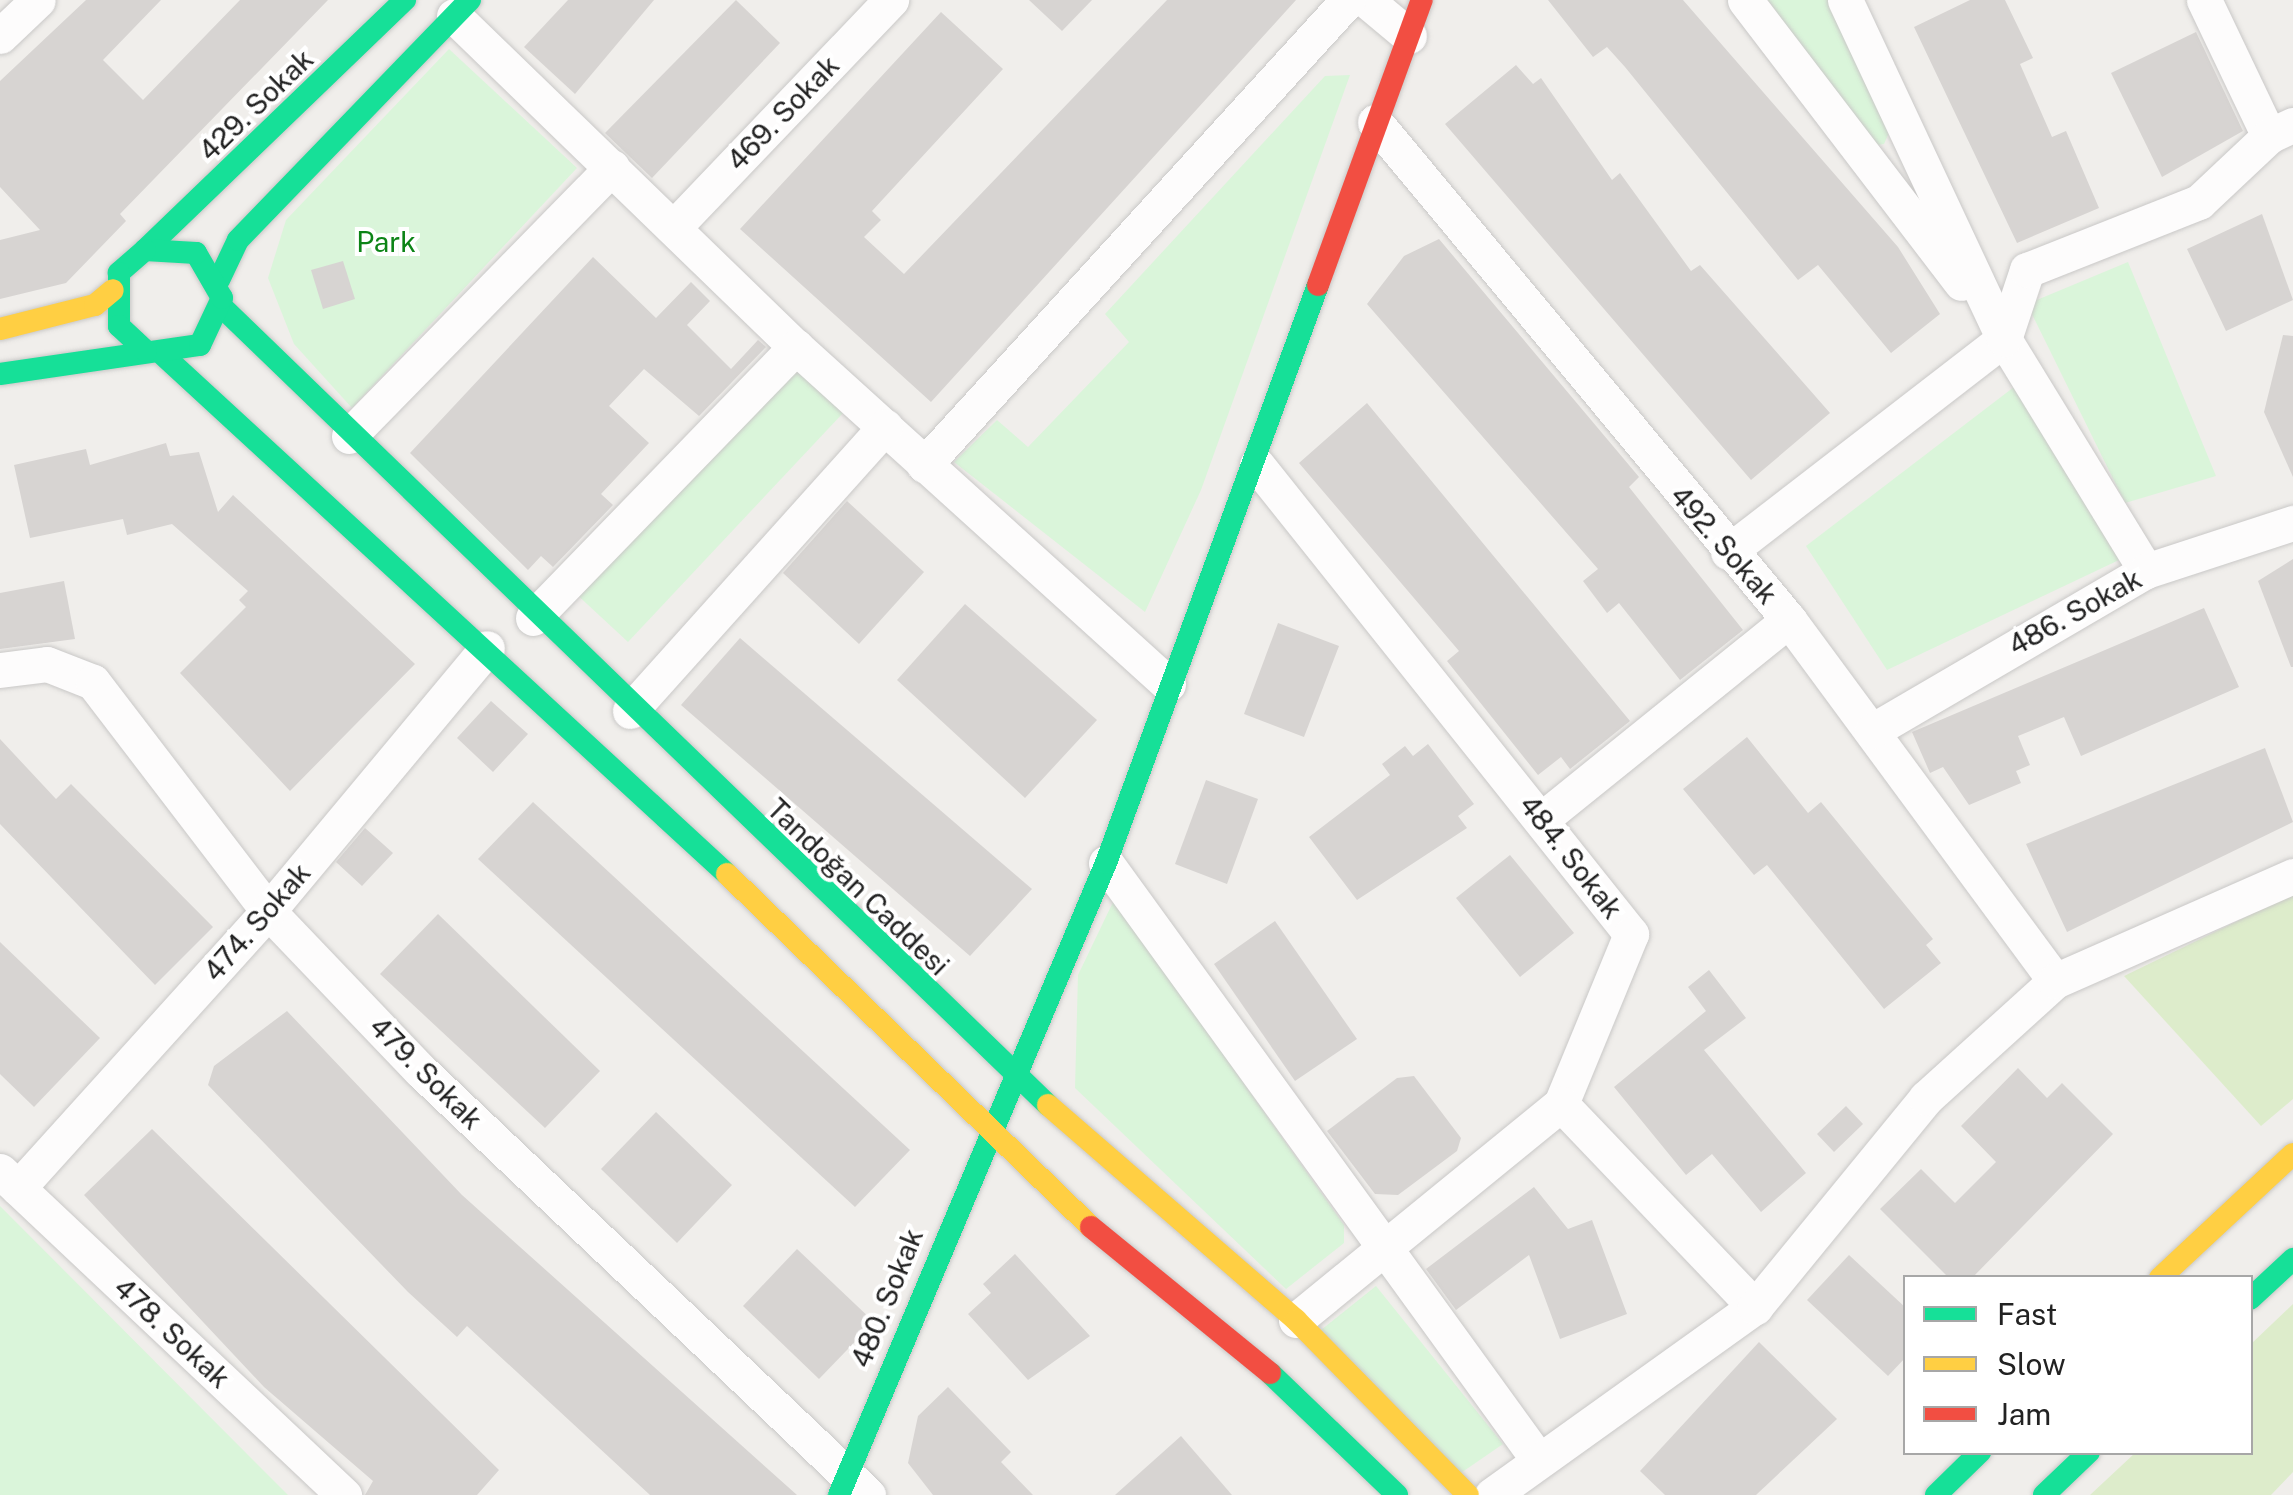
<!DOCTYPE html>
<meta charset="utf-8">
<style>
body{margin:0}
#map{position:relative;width:2293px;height:1495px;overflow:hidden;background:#f0eeeb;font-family:"Public Sans",sans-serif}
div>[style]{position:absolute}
.grass>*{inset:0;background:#ddeccb}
.park>*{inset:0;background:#daf5da}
.building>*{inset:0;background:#d7d4d2}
.roads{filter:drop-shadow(0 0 2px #c9c8c7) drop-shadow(0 0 2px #c9c8c7)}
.street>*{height:35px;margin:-17.5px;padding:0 17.5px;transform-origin:17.5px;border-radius:17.5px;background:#fdfcfc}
.fast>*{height:22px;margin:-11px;padding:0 11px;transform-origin:11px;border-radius:11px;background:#16e098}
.slow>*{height:22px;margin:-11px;padding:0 11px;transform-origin:11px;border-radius:11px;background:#ffcf43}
.jam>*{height:22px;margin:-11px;padding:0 11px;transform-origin:11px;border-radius:11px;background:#f24e42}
span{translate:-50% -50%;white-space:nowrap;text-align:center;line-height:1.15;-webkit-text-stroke:8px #fff;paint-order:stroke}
.street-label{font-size:28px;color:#222}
.park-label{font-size:28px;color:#0c8416}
.legend{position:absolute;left:1903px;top:1275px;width:350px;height:180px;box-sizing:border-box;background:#fff;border:2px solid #a7a7a7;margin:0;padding:12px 18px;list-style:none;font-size:30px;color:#222}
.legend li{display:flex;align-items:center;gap:20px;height:50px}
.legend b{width:50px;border:2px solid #a7a7a7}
</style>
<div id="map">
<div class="grass">
<i style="clip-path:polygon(2293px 894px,2293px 1099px,2261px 1126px,2124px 976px)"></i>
<i style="clip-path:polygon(2293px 1304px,2293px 1472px,2271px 1495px,2090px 1495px,2135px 1453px,2250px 1452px,2251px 1344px)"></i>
</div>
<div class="park">
<i style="clip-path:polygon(1768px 0,1831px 0,1895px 119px,1884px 144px,1871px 146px)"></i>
<i style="clip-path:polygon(449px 49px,577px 168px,352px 408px,294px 344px,268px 278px,286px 220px)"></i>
<i style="clip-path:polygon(1350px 75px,1201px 490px,1145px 612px,954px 462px,997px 420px,1028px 447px,1129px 342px,1105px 314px,1325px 76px)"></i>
<i style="clip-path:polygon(2128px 262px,2216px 476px,2125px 503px,2027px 304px)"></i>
<i style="clip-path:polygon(789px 361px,844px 412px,628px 642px,573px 591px)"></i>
<i style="clip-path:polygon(2014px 387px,2119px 560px,1887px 670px,1806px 546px)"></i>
<i style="clip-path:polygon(1114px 900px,1344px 1225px,1344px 1243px,1286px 1289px,1075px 1088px,1078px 975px)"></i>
<i style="clip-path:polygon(0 1206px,288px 1495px,0 1495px)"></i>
<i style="clip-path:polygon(1376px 1286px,1503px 1444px,1458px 1475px,1316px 1334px)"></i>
</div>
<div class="building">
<i style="clip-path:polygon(86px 0,161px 0,103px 60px,143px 100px,240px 0,328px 0,120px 214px,126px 221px,66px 283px,0 299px,0 240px,40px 230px,0 187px,0 81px)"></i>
<i style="clip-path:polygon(568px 0,654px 0,575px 94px,524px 47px)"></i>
<i style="clip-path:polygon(736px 0,780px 43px,652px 178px,605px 133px)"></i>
<i style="clip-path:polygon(1029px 0,1092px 0,1062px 31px)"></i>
<i style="clip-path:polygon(1167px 0,1296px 0,931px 402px,740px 229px,941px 12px,1003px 69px,872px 211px,881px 220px,864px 237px,904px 274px)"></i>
<i style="clip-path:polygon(1548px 0,1683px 0,1898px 247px,1940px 314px,1891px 353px,1818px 265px,1798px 280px,1625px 67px,1607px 47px,1593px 57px)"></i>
<i style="clip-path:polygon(1970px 0,2005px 0,2033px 58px,2020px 64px,2052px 137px,2066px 131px,2099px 208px,2017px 243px,1914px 27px)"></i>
<i style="clip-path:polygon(2196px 32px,2243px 131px,2162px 177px,2111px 73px)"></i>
<i style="clip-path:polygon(1516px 65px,1533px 84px,1541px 78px,1612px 180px,1620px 173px,1691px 271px,1700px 265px,1830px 413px,1751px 480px,1445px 124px)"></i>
<i style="clip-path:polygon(2262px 214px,2293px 300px,2226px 331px,2187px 249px)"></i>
<i style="clip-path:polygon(1439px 239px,1639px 477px,1629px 487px,1743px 630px,1680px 680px,1619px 603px,1607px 613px,1583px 581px,1598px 569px,1367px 304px,1404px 256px)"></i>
<i style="clip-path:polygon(593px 257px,656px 318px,691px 282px,710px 301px,687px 325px,731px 369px,758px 340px,766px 347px,699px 416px,644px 369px,609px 406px,649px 443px,601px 494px,613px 505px,553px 567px,541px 556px,528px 570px,410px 453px)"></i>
<i style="clip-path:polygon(343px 261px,355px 299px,323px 309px,311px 270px)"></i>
<i style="clip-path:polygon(2283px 335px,2293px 336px,2293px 477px,2264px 412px)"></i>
<i style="clip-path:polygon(1367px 403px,1630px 721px,1570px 769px,1561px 757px,1538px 775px,1447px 661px,1459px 651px,1299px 463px)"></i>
<i style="clip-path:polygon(166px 443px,170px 456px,199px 452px,218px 512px,233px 495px,415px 664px,290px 791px,180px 673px,246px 607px,239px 600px,248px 591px,172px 524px,127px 535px,123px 519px,30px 538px,14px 465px,86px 449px,90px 465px)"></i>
<i style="clip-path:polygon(847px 501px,924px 572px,859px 644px,783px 573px)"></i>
<i style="clip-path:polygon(2293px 559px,2293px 667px,2291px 667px,2258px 581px)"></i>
<i style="clip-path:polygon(64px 581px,75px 639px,0 649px,0 593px)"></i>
<i style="clip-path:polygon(965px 604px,1097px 720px,1025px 798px,897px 680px)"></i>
<i style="clip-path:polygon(2204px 608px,2239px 687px,2081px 756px,2064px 717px,2018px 736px,2030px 765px,2016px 771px,2021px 783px,1969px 805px,1943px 767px,1930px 773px,1912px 732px)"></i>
<i style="clip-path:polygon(1278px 623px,1339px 646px,1304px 737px,1244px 714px)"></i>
<i style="clip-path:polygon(740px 638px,1032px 889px,970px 956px,681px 705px)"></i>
<i style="clip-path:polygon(491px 701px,528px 734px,493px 772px,457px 738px)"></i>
<i style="clip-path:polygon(1747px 737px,1808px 813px,1821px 802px,1933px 939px,1926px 945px,1941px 963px,1884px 1009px,1767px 865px,1754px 875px,1683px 789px)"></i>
<i style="clip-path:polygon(0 739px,56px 799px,71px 784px,213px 927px,155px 985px,0 824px)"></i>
<i style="clip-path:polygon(1428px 744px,1474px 804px,1458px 816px,1467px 828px,1357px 900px,1309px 837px,1390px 775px,1382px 764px,1405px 746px,1413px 756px)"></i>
<i style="clip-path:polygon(2265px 748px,2293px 822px,2067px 932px,2026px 844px)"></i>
<i style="clip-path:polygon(1206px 780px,1258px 799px,1227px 884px,1175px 864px)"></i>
<i style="clip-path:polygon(533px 802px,910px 1150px,855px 1207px,478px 859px)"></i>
<i style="clip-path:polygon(365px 828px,393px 853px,362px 886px,336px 862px)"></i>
<i style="clip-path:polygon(1510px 855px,1574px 933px,1520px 977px,1456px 898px)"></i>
<i style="clip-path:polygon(438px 914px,600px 1071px,545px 1128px,380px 974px)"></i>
<i style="clip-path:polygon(1275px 921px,1357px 1039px,1295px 1081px,1214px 964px)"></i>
<i style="clip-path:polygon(0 942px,100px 1038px,34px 1107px,0 1074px)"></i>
<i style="clip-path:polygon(1709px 970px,1746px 1018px,1704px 1050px,1806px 1173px,1761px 1212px,1712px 1154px,1686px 1175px,1614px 1087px,1706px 1011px,1688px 987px)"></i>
<i style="clip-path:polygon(287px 1011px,462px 1195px,797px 1495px,650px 1495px,467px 1326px,457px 1337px,408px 1292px,208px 1085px,214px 1066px)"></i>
<i style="clip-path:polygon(2018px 1068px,2047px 1098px,2062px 1083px,2113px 1134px,1972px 1278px,1949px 1278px,1880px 1209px,1921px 1169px,1955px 1203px,1996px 1162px,1961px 1126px)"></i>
<i style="clip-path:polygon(1414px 1076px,1461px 1138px,1457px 1151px,1398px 1195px,1375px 1194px,1327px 1131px,1397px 1078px)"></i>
<i style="clip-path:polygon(1846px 1106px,1863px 1124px,1834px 1152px,1817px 1134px)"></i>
<i style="clip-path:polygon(656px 1112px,732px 1185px,677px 1243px,601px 1169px)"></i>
<i style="clip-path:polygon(152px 1129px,499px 1470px,477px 1495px,365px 1495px,373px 1481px,264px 1387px,84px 1195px)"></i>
<i style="clip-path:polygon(1534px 1187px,1568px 1229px,1592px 1220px,1627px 1314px,1560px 1339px,1529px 1255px,1456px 1310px,1426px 1269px)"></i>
<i style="clip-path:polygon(797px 1249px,874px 1322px,819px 1379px,743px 1306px)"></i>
<i style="clip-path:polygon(1015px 1254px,1090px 1336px,1028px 1380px,968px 1314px,991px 1293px,983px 1284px)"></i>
<i style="clip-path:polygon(1849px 1255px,1906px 1308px,1906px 1357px,1888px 1376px,1807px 1300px)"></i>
<i style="clip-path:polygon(1759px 1342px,1837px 1419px,1756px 1495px,1665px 1495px,1640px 1471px)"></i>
<i style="clip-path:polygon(948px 1387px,1011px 1452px,1001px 1462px,1033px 1495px,933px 1495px,908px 1463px,918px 1416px)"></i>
<i style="clip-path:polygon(1181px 1436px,1232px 1495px,1115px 1495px)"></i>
</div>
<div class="roads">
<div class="street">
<i style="left:1366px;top:0;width:56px;rotate:39.9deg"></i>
<i style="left:1745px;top:0;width:356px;rotate:52.6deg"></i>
<i style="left:1845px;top:0;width:374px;rotate:64.9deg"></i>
<i style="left:2004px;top:339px;width:272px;rotate:58.5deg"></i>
<i style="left:2204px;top:0;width:151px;rotate:64.5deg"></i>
<i style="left:454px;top:16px;width:476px;rotate:44.1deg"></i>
<i style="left:796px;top:347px;width:502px;rotate:42.17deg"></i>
<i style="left:0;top:36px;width:52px;rotate:-43.5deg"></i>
<i style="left:1375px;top:122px;width:648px;rotate:50.26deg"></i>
<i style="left:1789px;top:620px;width:448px;rotate:53.6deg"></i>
<i style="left:675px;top:226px;width:313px;rotate:-46.3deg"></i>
<i style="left:349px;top:436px;width:376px;rotate:-45.6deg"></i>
<i style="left:924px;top:465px;width:629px;rotate:-47.64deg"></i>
<i style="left:1257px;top:465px;width:600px;rotate:51.43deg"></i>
<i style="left:1631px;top:934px;width:184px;rotate:112.4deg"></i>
<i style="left:1561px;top:1104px;width:281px;rotate:46.3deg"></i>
<i style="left:1728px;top:552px;width:349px;rotate:-37.7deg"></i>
<i style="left:2004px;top:339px;width:73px;rotate:-71.6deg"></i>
<i style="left:2027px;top:270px;width:185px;rotate:-21.6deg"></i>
<i style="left:2199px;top:202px;width:96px;rotate:-43.3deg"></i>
<i style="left:2269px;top:136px;width:26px;rotate:-25deg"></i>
<i style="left:533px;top:618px;width:378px;rotate:-45.9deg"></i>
<i style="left:0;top:670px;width:47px;rotate:-7.3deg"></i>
<i style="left:47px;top:664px;width:49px;rotate:21.4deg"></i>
<i style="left:93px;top:682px;width:288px;rotate:52.6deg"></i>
<i style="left:268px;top:911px;width:219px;rotate:46.3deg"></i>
<i style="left:419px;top:1069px;width:619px;rotate:43.49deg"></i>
<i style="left:630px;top:711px;width:382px;rotate:-48.1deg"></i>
<i style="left:1872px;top:731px;width:317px;rotate:-30.3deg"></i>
<i style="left:2146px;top:571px;width:155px;rotate:-18.1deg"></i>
<i style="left:1542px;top:819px;width:317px;rotate:-38.9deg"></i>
<i style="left:1106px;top:863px;width:735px;rotate:54.08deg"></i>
<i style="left:0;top:1171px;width:473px;rotate:43.3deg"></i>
<i style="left:18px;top:1188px;width:373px;rotate:-47.9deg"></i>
<i style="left:268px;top:911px;width:342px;rotate:-50.2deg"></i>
<i style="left:1296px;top:1320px;width:342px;rotate:-39.2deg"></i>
<i style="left:1492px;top:1495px;width:323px;rotate:-35.6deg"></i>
<i style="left:1755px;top:1307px;width:270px;rotate:-50.7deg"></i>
<i style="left:1926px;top:1098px;width:174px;rotate:-42.2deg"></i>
<i style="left:2055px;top:981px;width:260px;rotate:-23.8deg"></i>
</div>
<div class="fast">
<i style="left:145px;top:250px;width:361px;rotate:-43.9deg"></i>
<i style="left:219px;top:280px;width:44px;rotate:-64.6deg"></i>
<i style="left:238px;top:240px;width:334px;rotate:-46deg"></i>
<i style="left:222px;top:307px;width:1149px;rotate:44.01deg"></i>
<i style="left:164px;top:356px;width:765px;rotate:42.62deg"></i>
<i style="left:0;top:374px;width:202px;rotate:-8.3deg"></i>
<i style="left:200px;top:345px;width:52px;rotate:-64.9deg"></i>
<i style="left:222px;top:298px;width:52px;rotate:-120deg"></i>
<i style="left:196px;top:253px;width:51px;rotate:-176.6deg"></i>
<i style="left:145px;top:250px;width:35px;rotate:139deg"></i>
<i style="left:119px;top:273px;width:53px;rotate:90deg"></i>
<i style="left:119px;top:326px;width:37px;rotate:43deg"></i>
<i style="left:2250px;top:1299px;width:59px;rotate:-42.9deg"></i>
<i style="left:1270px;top:1373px;width:176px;rotate:43.8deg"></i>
<i style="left:839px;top:1495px;width:686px;rotate:-67.1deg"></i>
<i style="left:1106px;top:863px;width:616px;rotate:-69.86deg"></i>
<i style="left:1936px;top:1495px;width:62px;rotate:-44.3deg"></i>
<i style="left:2044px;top:1495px;width:62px;rotate:-43.7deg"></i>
</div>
<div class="slow">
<i style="left:0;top:329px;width:98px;rotate:-14.2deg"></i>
<i style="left:95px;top:305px;width:23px;rotate:-40deg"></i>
<i style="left:727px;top:874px;width:507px;rotate:44.12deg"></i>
<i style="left:1048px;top:1105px;width:328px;rotate:40.9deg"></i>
<i style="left:1296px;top:1320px;width:245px;rotate:45.5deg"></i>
<i style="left:2160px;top:1278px;width:182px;rotate:-43deg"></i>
</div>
<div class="jam">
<i style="left:1318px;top:285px;width:303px;rotate:-70deg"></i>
<i style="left:1091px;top:1227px;width:231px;rotate:39.2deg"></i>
</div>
</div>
<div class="street-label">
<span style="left:256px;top:105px;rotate:-44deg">429. Sokak</span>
<span style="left:783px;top:113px;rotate:-46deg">469. Sokak</span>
<span style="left:1724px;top:545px;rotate:49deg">492. Sokak</span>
<span style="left:2075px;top:612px;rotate:-29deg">486. Sokak</span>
<span style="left:1571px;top:857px;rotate:52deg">484. Sokak</span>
<span style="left:858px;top:887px;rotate:44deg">Tandoğan Caddesi</span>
<span style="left:257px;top:922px;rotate:-49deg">474. Sokak</span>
<span style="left:426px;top:1073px;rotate:45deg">479. Sokak</span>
<span style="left:887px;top:1298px;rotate:-68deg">480. Sokak</span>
<span style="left:172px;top:1333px;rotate:43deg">478. Sokak</span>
</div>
<div class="park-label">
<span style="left:386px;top:242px">Park</span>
</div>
<ul class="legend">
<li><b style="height:12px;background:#16e098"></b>Fast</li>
<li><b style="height:12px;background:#ffcf43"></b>Slow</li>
<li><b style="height:12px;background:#f24e42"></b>Jam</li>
</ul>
</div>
